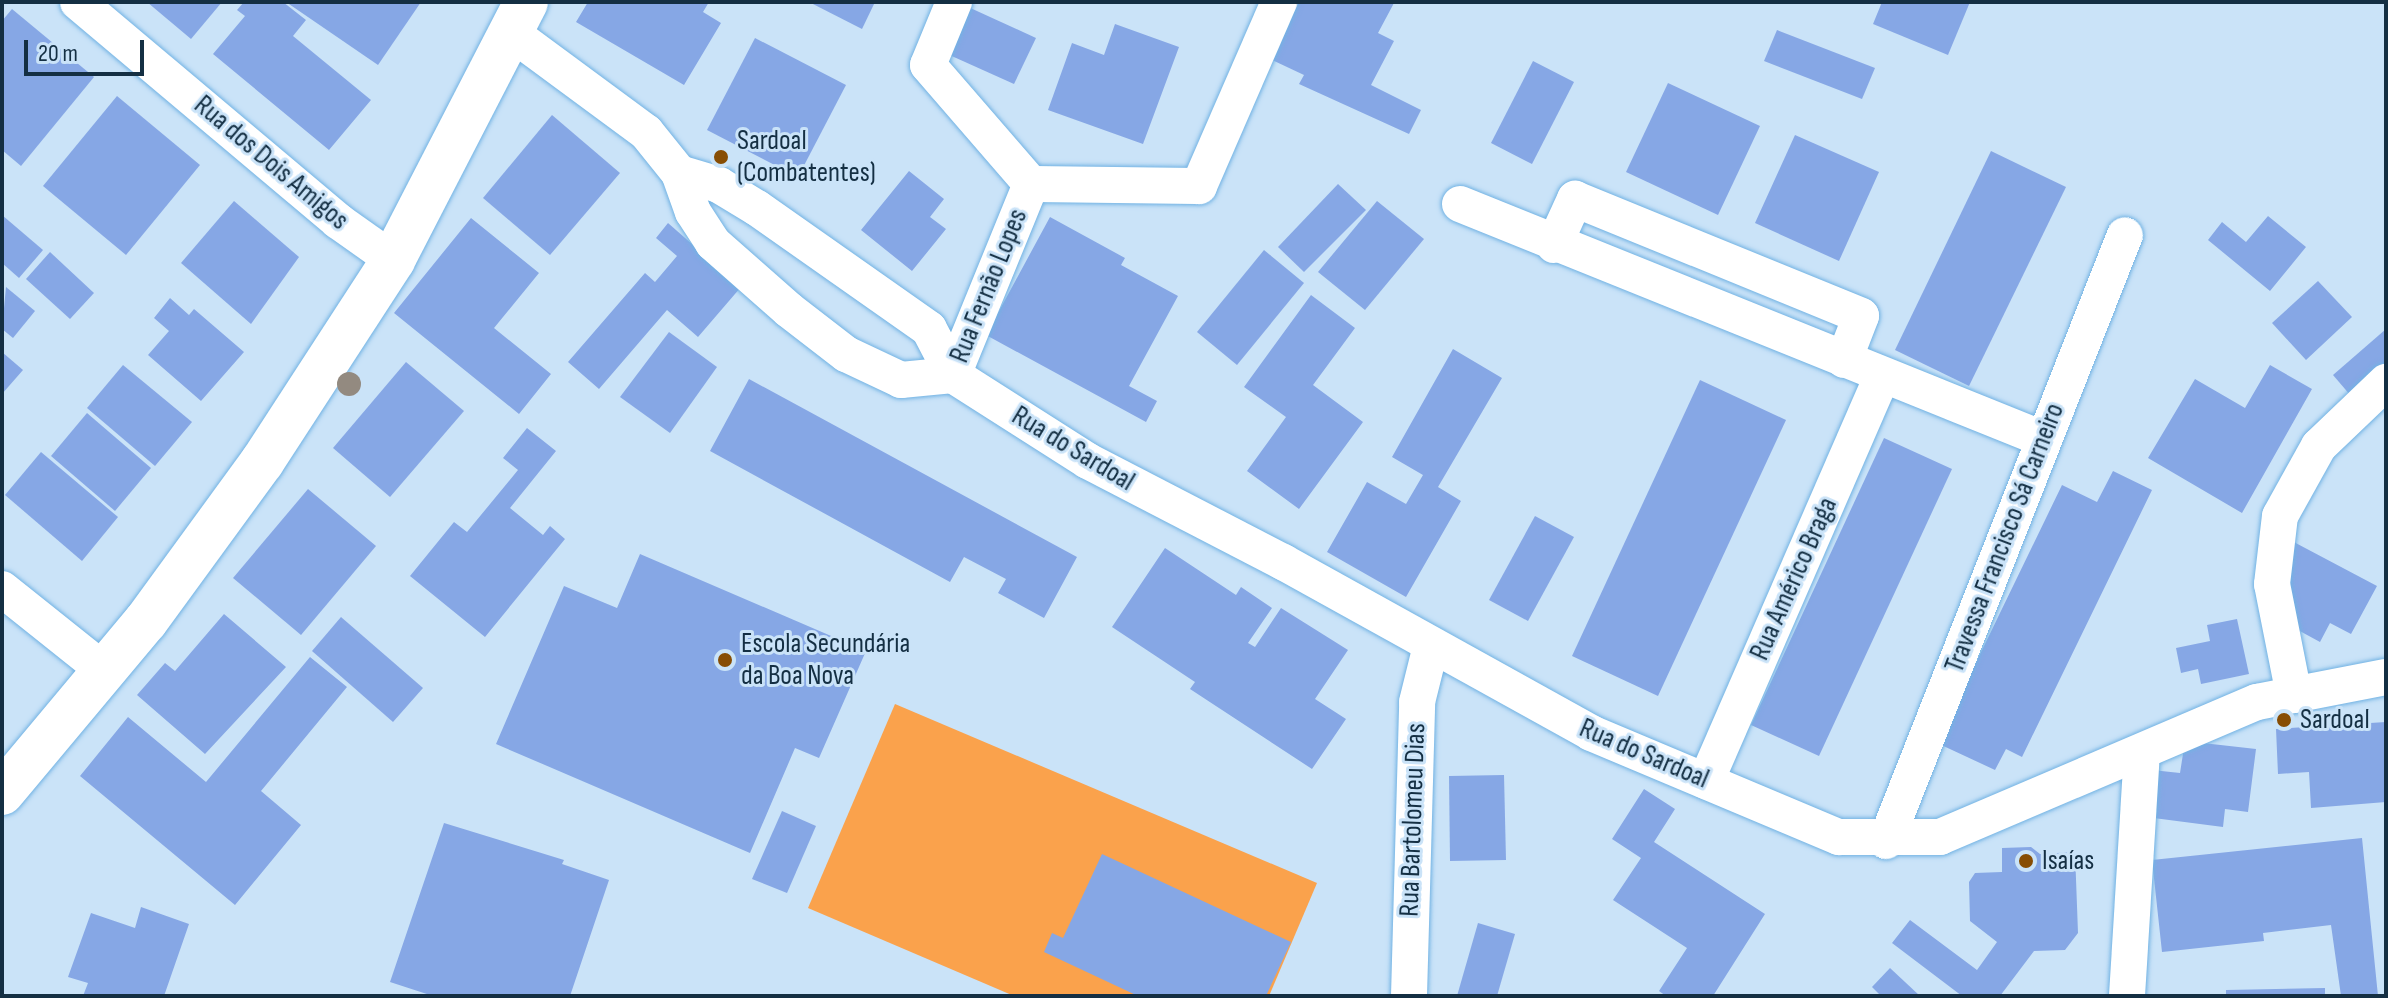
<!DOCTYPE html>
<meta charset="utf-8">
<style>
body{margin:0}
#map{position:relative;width:2388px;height:998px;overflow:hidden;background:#cae3f8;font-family:"Sofia Sans Condensed",sans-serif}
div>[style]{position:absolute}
.green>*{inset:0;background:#faa24c}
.building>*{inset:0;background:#86a7e5}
.roads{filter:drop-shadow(0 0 2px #71b2e3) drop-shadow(0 0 2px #71b2e3)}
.street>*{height:36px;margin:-18px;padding:0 18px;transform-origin:18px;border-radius:18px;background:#fff}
.secondary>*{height:44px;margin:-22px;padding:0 22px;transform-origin:22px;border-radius:22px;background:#fff}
.trees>*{width:24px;height:24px;margin:-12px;border-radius:50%;background:#938a80}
.dots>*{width:22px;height:22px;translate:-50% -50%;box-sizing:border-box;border:4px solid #cae3f8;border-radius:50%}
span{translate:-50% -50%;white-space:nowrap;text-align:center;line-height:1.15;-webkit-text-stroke:6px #cae3f8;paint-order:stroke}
.poi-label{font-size:28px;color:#142f43}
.left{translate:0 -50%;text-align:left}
.street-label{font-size:28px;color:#142f43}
.frame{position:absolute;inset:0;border:4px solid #142f43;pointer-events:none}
.scale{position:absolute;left:24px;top:40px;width:120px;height:36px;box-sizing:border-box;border:4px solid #142f43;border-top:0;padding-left:10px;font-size:24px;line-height:28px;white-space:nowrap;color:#142f43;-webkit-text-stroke:6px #cae3f8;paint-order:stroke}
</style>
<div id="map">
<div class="green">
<i style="clip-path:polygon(895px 704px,1317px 883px,1269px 996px,1014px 996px,808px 908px)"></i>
</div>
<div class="building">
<i style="clip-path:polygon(147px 2px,222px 2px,191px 39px)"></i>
<i style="clip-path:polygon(244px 2px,283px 2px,306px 20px,293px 36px,371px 100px,329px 150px,213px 54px,245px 16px,237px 10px)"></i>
<i style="clip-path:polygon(286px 2px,421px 2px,378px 65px)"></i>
<i style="clip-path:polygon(588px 2px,709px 2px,703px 12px,721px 23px,684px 85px,576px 22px)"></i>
<i style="clip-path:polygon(809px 2px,875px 2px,862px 29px)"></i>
<i style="clip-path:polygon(1296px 2px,1394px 3px,1378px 33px,1394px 41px,1371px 85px,1421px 110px,1409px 134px,1299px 84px,1304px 75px,1268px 58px)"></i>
<i style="clip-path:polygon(1882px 2px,1970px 2px,1948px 55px,1873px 24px)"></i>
<i style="clip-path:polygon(966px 6px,1036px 38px,1014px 84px,945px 53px)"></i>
<i style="clip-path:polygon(12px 9px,94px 77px,21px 166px,2px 150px,2px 21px)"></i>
<i style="clip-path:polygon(1115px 24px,1179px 47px,1143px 144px,1048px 110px,1072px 43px,1104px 55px)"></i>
<i style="clip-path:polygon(1777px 30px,1875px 68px,1862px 99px,1764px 61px)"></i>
<i style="clip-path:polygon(755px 38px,846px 85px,798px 177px,707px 130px)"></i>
<i style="clip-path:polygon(1533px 61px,1574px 82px,1532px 164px,1491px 143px)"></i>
<i style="clip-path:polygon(1668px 83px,1760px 126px,1718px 215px,1626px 172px)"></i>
<i style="clip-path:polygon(117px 96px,200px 165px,126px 255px,43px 186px)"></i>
<i style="clip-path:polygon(552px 115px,620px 173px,550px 255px,483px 198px)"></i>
<i style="clip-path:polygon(1795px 135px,1879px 172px,1839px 261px,1755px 223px)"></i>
<i style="clip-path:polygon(1991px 151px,2066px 187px,1969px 386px,1895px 350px)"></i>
<i style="clip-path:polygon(909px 171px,944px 199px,930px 217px,946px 229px,912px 271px,861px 230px)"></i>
<i style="clip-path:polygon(1338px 184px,1366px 210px,1304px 272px,1278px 247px)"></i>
<i style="clip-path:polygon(234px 201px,299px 257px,251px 324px,181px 263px)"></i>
<i style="clip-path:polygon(1377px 201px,1424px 239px,1365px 310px,1318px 272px)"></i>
<i style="clip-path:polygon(2px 215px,43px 250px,19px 278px,2px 263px)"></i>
<i style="clip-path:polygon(2268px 216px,2306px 247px,2270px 291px,2208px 240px,2222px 222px,2246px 242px)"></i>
<i style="clip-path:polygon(1050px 217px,1125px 258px,1121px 265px,1178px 296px,1129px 386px,1157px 401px,1146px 422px,986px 335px)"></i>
<i style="clip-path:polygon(471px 218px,539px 273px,494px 328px,551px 374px,519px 414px,394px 313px)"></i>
<i style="clip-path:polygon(668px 223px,741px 287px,698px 337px,667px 310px,599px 389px,568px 362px,645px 273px,655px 282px,677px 256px,656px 238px)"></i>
<i style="clip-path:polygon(1264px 250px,1304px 283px,1237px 365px,1197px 332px)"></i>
<i style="clip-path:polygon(50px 252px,94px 293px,70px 319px,26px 279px)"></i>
<i style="clip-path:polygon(2318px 281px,2352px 317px,2306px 360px,2272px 323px)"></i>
<i style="clip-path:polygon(6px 287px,35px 311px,13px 338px,2px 329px)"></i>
<i style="clip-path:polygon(1311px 295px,1355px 328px,1313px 385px,1363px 422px,1299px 509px,1247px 471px,1286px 417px,1244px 387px)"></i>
<i style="clip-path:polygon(170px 298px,189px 315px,194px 309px,244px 352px,201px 401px,148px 355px,169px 331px,154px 318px)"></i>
<i style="clip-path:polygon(2386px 329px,2386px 366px,2351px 396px,2333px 375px)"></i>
<i style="clip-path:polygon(669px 332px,717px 367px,670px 433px,620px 397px)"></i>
<i style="clip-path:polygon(1453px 349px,1502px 378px,1438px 487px,1461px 501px,1406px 597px,1327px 552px,1367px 482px,1406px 504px,1423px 475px,1392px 457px)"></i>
<i style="clip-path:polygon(2px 352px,23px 370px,2px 394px)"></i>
<i style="clip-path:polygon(406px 362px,464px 411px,390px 497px,333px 448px)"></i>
<i style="clip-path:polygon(123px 365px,192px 422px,155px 466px,87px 408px)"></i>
<i style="clip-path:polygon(2270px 365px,2312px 389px,2242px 513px,2148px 458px,2195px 379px,2245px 408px)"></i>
<i style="clip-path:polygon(749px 379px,1077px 557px,1044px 618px,998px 593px,1006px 579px,964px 557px,950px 582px,710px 451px)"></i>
<i style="clip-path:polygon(1700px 380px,1786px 420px,1658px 696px,1572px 656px)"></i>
<i style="clip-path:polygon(87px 413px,151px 468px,115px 511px,51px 456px)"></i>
<i style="clip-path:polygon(527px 428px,556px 451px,510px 508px,543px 535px,550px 526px,565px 539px,485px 637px,410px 576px,454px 522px,467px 532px,518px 470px,503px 458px)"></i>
<i style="clip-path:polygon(1884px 438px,1952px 469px,1819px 756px,1751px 725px)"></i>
<i style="clip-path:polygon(41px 452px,118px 517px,82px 561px,5px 495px)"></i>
<i style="clip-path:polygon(2113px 471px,2152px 490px,2022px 757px,2006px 749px,1995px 770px,1937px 743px,2062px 485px,2097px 502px)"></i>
<i style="clip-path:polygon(308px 489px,376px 546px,301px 635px,233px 578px)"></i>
<i style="clip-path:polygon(1535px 516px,1574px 537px,1528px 621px,1489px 600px)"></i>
<i style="clip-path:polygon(2290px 540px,2377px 586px,2351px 634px,2330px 623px,2320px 642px,2272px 616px)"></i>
<i style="clip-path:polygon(1165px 548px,1236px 595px,1241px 587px,1272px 608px,1248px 643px,1255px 647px,1281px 608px,1348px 650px,1315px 699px,1346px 719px,1312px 769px,1190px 689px,1195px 682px,1112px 627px)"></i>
<i style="clip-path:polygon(640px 554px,866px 651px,819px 758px,795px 748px,750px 853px,496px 744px,564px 586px,617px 608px)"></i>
<i style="clip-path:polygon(224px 614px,286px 667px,205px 754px,137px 695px,165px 663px,175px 671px)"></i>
<i style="clip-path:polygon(341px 617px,423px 688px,393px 722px,312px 651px)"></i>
<i style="clip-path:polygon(2237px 619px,2249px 674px,2201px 684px,2198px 669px,2181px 673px,2176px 648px,2210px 641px,2207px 625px)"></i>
<i style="clip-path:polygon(310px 657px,347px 687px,261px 791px,301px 825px,235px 905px,80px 776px,128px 717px,206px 782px)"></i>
<i style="clip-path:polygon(2386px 722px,2386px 802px,2311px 808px,2309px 772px,2278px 774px,2276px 729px)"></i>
<i style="clip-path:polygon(2185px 741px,2256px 749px,2248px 812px,2225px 809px,2223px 827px,2146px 817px,2152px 770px,2180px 773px)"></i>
<i style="clip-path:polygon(1504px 775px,1506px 860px,1450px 861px,1449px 776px)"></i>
<i style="clip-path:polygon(1644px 789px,1675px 809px,1654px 842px,1765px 914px,1713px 996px,1666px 996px,1659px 991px,1687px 948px,1613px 900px,1641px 858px,1612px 839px)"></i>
<i style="clip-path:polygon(782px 811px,816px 826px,787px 893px,752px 879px)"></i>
<i style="clip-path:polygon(444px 823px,564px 860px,562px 864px,609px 880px,570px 996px,433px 996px,390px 982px)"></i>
<i style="clip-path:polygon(2362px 838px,2378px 996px,2341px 996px,2331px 925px,2263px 933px,2264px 941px,2162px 952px,2152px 860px)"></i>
<i style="clip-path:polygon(2031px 847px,2040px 854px,2075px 852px,2078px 933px,2065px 950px,2034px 951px,2000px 996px,1962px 996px,1892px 943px,1910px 920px,1977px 970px,1997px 942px,1970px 921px,1969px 882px,1975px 873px,2002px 872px,2002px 848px)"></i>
<i style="clip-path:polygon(1102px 854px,1291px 942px,1266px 996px,1138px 996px,1044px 952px,1052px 933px,1063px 938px)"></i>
<i style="clip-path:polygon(141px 907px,189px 924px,164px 996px,83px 996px,88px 983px,68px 977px,91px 913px,135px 928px)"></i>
<i style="clip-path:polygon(1478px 923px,1515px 934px,1497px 996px,1457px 996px)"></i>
<i style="clip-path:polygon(1890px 968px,1920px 996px,1881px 996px,1872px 987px)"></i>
<i style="clip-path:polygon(2325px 988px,2325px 996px,2226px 996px,2226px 990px)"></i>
</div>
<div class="roads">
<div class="street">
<i style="left:78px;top:2px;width:340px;rotate:40.1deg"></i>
<i style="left:338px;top:221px;width:67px;rotate:35.3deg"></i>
<i style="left:954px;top:2px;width:68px;rotate:112.4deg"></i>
<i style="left:928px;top:65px;width:157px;rotate:49.1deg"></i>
<i style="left:513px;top:34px;width:165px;rotate:36.4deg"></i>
<i style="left:646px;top:132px;width:53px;rotate:51.2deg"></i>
<i style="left:679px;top:173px;width:41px;rotate:70.3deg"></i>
<i style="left:693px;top:212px;width:37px;rotate:57deg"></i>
<i style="left:713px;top:243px;width:101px;rotate:41.4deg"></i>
<i style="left:789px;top:310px;width:72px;rotate:37.7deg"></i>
<i style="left:846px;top:354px;width:61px;rotate:25.3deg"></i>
<i style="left:901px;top:380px;width:52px;rotate:-5.5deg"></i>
<i style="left:679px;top:173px;width:42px;rotate:16.7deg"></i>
<i style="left:719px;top:185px;width:44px;rotate:31.2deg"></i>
<i style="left:757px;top:208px;width:210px;rotate:35.1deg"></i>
<i style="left:929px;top:329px;width:52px;rotate:62.4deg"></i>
<i style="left:953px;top:375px;width:160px;rotate:32.5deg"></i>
<i style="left:1088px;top:461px;width:220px;rotate:27.4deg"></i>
<i style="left:1283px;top:562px;width:352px;rotate:29deg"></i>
<i style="left:1591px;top:733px;width:269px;rotate:22.8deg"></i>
<i style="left:1839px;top:837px;width:101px"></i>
<i style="left:1940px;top:837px;width:345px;rotate:-23.1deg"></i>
<i style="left:2257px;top:702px;width:131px;rotate:-11deg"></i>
<i style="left:1460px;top:204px;width:629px;rotate:21.95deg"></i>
<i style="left:1554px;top:245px;width:51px;rotate:-65.5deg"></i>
<i style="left:1575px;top:199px;width:309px;rotate:22.2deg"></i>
<i style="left:1861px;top:316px;width:47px;rotate:111.1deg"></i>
<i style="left:953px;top:375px;width:206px;rotate:-67.8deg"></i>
<i style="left:1031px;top:184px;width:168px;rotate:0.7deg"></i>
<i style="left:1199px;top:186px;width:201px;rotate:-66.5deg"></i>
<i style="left:2px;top:589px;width:133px;rotate:38.6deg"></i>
<i style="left:2294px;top:695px;width:113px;rotate:-101.2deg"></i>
<i style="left:2272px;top:584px;width:68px;rotate:-83.3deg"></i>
<i style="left:2280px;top:516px;width:80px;rotate:-60.9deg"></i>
<i style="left:2319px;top:446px;width:93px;rotate:-43.7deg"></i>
<i style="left:1706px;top:781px;width:441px;rotate:-66.5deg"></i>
<i style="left:1886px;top:841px;width:651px;rotate:-68.48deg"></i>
<i style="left:1409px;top:996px;width:294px;rotate:-88.4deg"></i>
<i style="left:1417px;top:702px;width:58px;rotate:-76deg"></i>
<i style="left:2127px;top:996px;width:244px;rotate:-86.5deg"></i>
</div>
<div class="secondary">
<i style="left:2px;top:793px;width:224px;rotate:-50.1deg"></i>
<i style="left:146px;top:621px;width:197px;rotate:-53.9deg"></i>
<i style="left:262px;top:462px;width:241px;rotate:-57deg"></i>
<i style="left:393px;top:260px;width:290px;rotate:-62.7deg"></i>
</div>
</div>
<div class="trees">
<i style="left:349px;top:384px"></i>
</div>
<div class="dots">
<i style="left:721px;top:157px;background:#874d04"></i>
<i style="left:725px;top:660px;background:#874d04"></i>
<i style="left:2284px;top:720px;background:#874d04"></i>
<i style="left:2026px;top:861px;background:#874d04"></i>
</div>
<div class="poi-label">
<span class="left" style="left:737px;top:157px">Sardoal<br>(Combatentes)</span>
<span class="left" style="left:741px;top:660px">Escola Secundária<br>da Boa Nova</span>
<span class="left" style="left:2300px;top:720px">Sardoal</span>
<span class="left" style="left:2042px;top:861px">Isaías</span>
</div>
<div class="street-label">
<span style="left:271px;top:163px;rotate:40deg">Rua dos Dois Amigos</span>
<span style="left:989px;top:286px;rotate:-68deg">Rua Fernão Lopes</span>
<span style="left:1073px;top:449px;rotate:31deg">Rua do Sardoal</span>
<span style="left:2005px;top:538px;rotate:-69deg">Travessa Francisco Sá Carneiro</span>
<span style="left:1794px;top:579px;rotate:-66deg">Rua Américo Braga</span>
<span style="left:1644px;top:754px;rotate:23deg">Rua do Sardoal</span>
<span style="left:1413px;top:820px;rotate:-88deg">Rua Bartolomeu Dias</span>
</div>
<div class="frame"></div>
<div class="scale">20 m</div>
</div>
